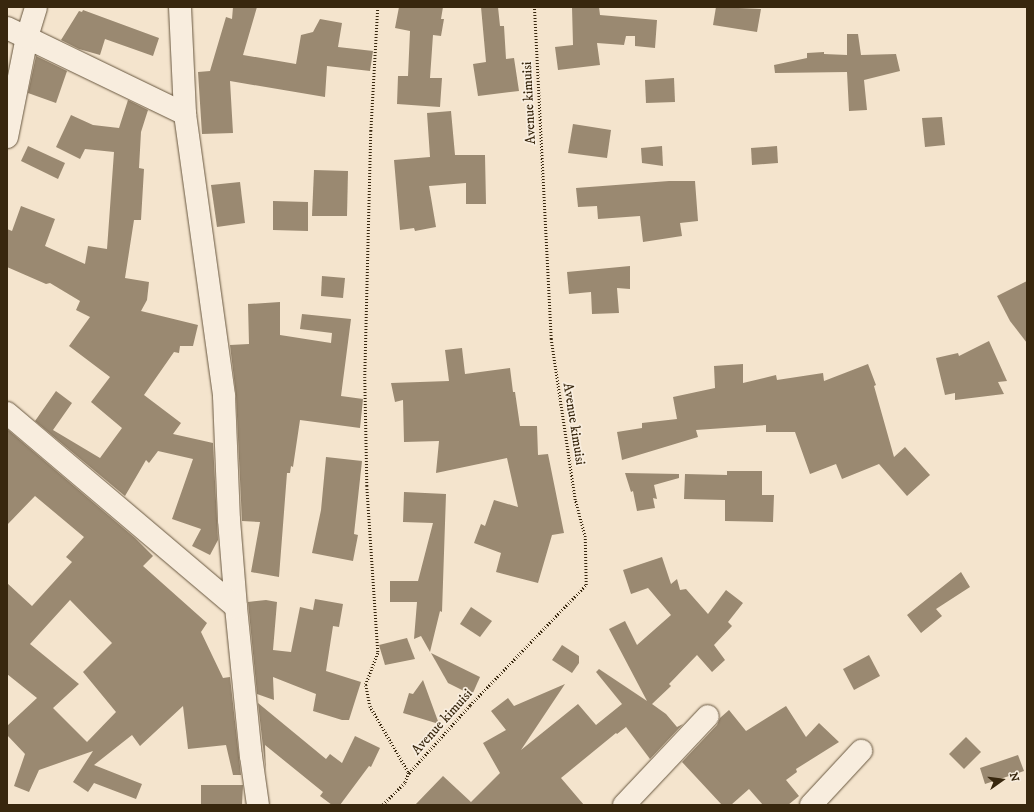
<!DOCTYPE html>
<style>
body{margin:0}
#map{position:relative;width:1034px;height:812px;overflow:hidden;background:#f4e4cd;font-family:"IM FELL DW Pica",serif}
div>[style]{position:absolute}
.building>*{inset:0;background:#9a8971}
.path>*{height:2.5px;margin-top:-1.25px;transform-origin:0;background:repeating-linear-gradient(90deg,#38270e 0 1px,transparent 0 3px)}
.roads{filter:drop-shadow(0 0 1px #67563e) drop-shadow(0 0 1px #67563e)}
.minor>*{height:22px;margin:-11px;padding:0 11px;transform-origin:11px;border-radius:11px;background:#f8edde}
span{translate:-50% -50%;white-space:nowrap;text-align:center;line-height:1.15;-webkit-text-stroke:3.5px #f8edde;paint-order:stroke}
.street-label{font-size:14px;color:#38270e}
.frame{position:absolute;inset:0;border:8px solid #38270e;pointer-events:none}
.north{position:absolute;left:982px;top:760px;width:40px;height:40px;-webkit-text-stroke:3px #f8edde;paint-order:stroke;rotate:76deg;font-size:11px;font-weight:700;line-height:16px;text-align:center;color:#38270e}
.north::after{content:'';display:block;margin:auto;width:14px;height:18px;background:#38270e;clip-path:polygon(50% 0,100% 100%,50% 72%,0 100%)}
</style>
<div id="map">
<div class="building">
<i style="clip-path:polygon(233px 7px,257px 7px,243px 55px,296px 64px,301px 35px,313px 32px,320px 19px,342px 23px,338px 47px,373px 51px,370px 71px,327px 66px,325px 97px,230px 81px,233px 133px,202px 134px,198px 72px,210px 71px,226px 17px,232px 19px)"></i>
<i style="clip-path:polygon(399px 7px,443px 7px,441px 19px,444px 19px,441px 36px,433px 35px,430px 78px,442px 78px,440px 107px,397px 104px,398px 76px,408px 76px,410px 31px,395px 28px)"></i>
<i style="clip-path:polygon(481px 7px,498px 7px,500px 26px,504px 26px,506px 59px,514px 58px,519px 91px,478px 96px,473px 64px,486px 62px)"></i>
<i style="clip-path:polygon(572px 7px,599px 7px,600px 15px,657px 20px,655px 48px,635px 46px,635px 36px,626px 36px,624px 45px,597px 43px,600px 65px,558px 70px,555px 47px,573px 45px)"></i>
<i style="clip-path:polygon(716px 7px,761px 9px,757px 32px,713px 25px)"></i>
<i style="clip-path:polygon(83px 10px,159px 38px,153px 56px,105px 39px,100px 55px,79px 49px,61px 40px,79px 11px,82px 12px)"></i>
<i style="clip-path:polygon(847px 34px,858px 34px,861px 55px,896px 54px,900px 71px,864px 80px,867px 110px,849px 111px,847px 72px,775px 73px,774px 65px,807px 58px,807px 53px,824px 52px,824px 54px,847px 55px)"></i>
<i style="clip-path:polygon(36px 56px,67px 71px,56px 103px,28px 93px)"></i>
<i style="clip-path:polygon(674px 78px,675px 102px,646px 103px,645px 80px)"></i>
<i style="clip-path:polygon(128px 100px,148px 110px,141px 132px,139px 168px,144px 169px,141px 220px,134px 220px,125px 278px,149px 282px,147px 300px,141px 311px,198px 325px,193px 346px,180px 346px,179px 353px,174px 352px,144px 395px,181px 423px,173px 434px,213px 443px,218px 540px,210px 555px,192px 546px,201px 529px,172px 519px,193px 459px,158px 451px,149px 463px,146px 460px,125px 496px,35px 421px,56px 391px,72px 403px,53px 430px,100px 458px,122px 428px,91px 402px,110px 377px,69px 346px,90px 317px,76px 310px,80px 301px,50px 283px,46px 284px,7px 267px,7px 229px,12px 231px,21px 206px,55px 219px,45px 246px,85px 264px,88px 246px,107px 249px,114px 152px,85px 149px,80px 159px,56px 147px,71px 115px,93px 125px,119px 128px)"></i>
<i style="clip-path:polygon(451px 111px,455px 155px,485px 155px,486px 204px,466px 204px,466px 183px,429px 186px,436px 227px,415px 231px,414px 228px,400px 230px,394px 160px,430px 157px,427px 113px)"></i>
<i style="clip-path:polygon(942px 117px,945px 145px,925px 147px,922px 118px)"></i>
<i style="clip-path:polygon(573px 124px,611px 130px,607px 158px,568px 153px)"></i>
<i style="clip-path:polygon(28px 146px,65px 163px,58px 179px,21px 161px)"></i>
<i style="clip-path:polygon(662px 146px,663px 166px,642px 163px,641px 148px)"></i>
<i style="clip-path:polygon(777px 146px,778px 163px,752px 165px,751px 148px)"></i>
<i style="clip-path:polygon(314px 170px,348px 171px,347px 216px,312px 216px)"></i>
<i style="clip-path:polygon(669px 181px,695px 181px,698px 221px,680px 223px,682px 236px,643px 242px,640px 216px,598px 219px,597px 206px,578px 207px,576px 188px)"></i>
<i style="clip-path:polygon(240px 182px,245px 223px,217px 227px,211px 185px)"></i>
<i style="clip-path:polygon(273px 201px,308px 202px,308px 231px,273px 230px)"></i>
<i style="clip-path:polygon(630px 266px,630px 289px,617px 288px,619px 313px,592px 314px,591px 292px,569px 294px,567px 272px)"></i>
<i style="clip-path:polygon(322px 276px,345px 278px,343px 298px,321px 296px)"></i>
<i style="clip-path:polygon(1027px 281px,1027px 343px,1010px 321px,997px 296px)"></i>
<i style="clip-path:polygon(280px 302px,280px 335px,331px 343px,332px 333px,300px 329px,302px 314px,351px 319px,341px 396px,363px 399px,360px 428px,300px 420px,293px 467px,291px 466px,290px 473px,287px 473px,279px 577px,251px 572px,260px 522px,242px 521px,236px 395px,230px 345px,249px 344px,248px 304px)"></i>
<i style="clip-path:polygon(989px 341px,1007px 381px,998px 382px,1004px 394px,955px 400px,955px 393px,945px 395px,936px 358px,958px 353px,959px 356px)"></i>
<i style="clip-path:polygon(462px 348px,465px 374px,510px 368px,513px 392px,515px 392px,520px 426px,537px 426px,538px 455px,548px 454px,564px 533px,552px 535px,538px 583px,496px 572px,501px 553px,474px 543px,481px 524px,485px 526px,494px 500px,518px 507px,507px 458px,436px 473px,439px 441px,404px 442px,403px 400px,395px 402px,391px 383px,449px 381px,445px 350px)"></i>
<i style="clip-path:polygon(743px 364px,743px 383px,776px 375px,777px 380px,823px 373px,824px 381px,868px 364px,876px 385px,874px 386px,894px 457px,905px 447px,930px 475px,907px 496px,879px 464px,842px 479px,836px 464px,810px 474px,795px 432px,766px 432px,766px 425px,696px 430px,698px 437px,622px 460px,617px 432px,642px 428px,642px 423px,677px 419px,673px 397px,715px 388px,714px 366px)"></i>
<i style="clip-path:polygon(evenodd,7px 429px,135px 538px,153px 556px,143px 566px,207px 623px,201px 632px,223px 678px,230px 677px,241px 775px,233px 775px,226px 745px,188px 749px,183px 706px,140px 746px,132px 735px,94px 765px,142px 784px,136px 799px,94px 783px,88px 792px,73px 782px,93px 751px,39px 770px,29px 792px,14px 786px,25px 754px,7px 735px,7px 726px,37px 698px,7px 674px,7px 583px,32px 606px,72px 562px,66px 557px,84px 537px,35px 496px,7px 525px,7px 429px,70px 600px,112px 643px,83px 672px,116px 712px,87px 742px,53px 708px,79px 684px,30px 644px,70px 600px)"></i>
<i style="clip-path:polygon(326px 457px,362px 461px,354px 534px,358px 535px,353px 561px,312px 553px,321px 510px)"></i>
<i style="clip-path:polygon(727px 471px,762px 471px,762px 495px,774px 495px,773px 522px,725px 521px,725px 500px,684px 499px,685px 474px,727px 475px)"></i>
<i style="clip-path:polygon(625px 473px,679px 474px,679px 478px,654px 485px,657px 499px,653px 498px,655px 508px,637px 511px,633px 491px,631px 492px)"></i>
<i style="clip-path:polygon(404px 492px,446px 494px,442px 612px,440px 611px,430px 652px,421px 636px,414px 639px,417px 602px,390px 602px,390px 581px,418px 581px,433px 523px,403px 522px)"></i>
<i style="clip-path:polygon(662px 557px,671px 584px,677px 579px,680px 590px,686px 589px,708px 614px,726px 590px,743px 603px,728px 622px,732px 626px,714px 645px,725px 660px,712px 672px,697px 655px,669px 684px,671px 686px,652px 704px,666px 714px,677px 727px,683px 724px,650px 759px,626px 727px,617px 734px,616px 733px,561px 778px,584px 805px,415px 805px,443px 776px,471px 802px,500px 773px,483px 743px,506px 730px,491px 711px,508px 698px,514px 706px,565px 684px,521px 750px,578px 704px,596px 725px,622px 704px,596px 672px,599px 669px,647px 701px,609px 629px,625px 621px,637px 645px,671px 615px,648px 588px,631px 594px,623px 570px)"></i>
<i style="clip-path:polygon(961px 572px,970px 587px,936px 609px,942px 616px,921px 633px,907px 615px)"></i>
<i style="clip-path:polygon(315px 599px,343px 604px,339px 627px,333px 626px,326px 671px,361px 682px,349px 720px,342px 720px,313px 711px,316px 694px,273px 677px,274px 700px,257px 694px,248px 602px,266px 600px,277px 602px,273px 650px,291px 652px,300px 607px,313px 610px)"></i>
<i style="clip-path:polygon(471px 607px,492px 621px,480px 637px,460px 624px)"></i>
<i style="clip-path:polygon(407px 638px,415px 659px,385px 665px,379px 645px)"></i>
<i style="clip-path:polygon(562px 645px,579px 656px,579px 663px,572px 673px,552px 660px)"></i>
<i style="clip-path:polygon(431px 653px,480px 677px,472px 695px,448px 683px)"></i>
<i style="clip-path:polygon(869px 655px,880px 676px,854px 690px,843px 669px)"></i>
<i style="clip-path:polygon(423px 680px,439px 724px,403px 713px,409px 693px,413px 694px)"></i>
<i style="clip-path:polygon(258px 703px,326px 759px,330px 754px,342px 763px,355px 736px,380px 748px,371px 767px,369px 766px,340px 805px,332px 805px,320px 796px,323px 792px,265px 745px,266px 773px)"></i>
<i style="clip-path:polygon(786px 706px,806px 737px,819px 723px,839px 742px,796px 769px,797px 772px,786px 780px,799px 796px,788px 805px,763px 805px,749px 789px,731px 805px,722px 805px,682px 762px,717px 725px,720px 718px,729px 710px,746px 731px)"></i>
<i style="clip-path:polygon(966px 737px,981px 752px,964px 769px,949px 754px)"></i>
<i style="clip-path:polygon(1018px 755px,1024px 771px,985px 784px,980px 768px)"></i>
<i style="clip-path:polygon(201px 785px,243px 785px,242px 805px,201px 804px)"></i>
</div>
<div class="path">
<i style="left:378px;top:7px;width:124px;rotate:93.2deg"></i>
<i style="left:371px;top:131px;width:246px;rotate:91.4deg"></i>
<i style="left:365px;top:377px;width:109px;rotate:88.9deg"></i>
<i style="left:367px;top:486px;width:167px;rotate:86.2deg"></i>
<i style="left:378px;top:653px;width:34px;rotate:111deg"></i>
<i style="left:366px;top:685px;width:21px;rotate:79deg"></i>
<i style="left:370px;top:706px;width:78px;rotate:59.8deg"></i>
<i style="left:409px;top:773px;width:11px;rotate:112deg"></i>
<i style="left:405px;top:783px;width:31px;rotate:135deg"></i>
<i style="left:409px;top:773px;width:91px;rotate:-48.1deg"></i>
<i style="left:470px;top:705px;width:167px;rotate:-46deg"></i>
<i style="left:586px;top:585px;width:48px;rotate:-91.2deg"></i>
<i style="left:585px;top:537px;width:38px;rotate:-105deg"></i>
<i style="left:575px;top:500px;width:163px;rotate:-98.5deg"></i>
<i style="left:551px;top:339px;width:332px;rotate:-92.9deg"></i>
</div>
<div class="roads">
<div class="minor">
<i style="left:180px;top:7px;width:107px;rotate:87.3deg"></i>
<i style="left:185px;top:114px;width:285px;rotate:82.1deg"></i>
<i style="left:224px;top:396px;width:124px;rotate:87.7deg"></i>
<i style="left:229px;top:520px;width:87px;rotate:85.4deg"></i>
<i style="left:236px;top:607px;width:150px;rotate:84.3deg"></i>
<i style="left:251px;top:756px;width:49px;rotate:81.9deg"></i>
<i style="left:7px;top:28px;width:198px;rotate:25.8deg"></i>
<i style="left:7px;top:137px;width:102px;rotate:-78.7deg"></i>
<i style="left:27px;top:37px;width:31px;rotate:-73deg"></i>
<i style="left:7px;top:413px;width:300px;rotate:40.3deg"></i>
<i style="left:624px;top:805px;width:122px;rotate:-46.7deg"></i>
<i style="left:811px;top:805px;width:74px;rotate:-47.2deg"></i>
</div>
</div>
<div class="street-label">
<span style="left:529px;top:103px;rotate:-93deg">Avenue kimuisi</span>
<span style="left:574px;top:424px;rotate:81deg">Avenue kimuisi</span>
<span style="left:442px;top:722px;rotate:-48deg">Avenue kimuisi</span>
</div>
<div class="frame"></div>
<div class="north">N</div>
</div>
